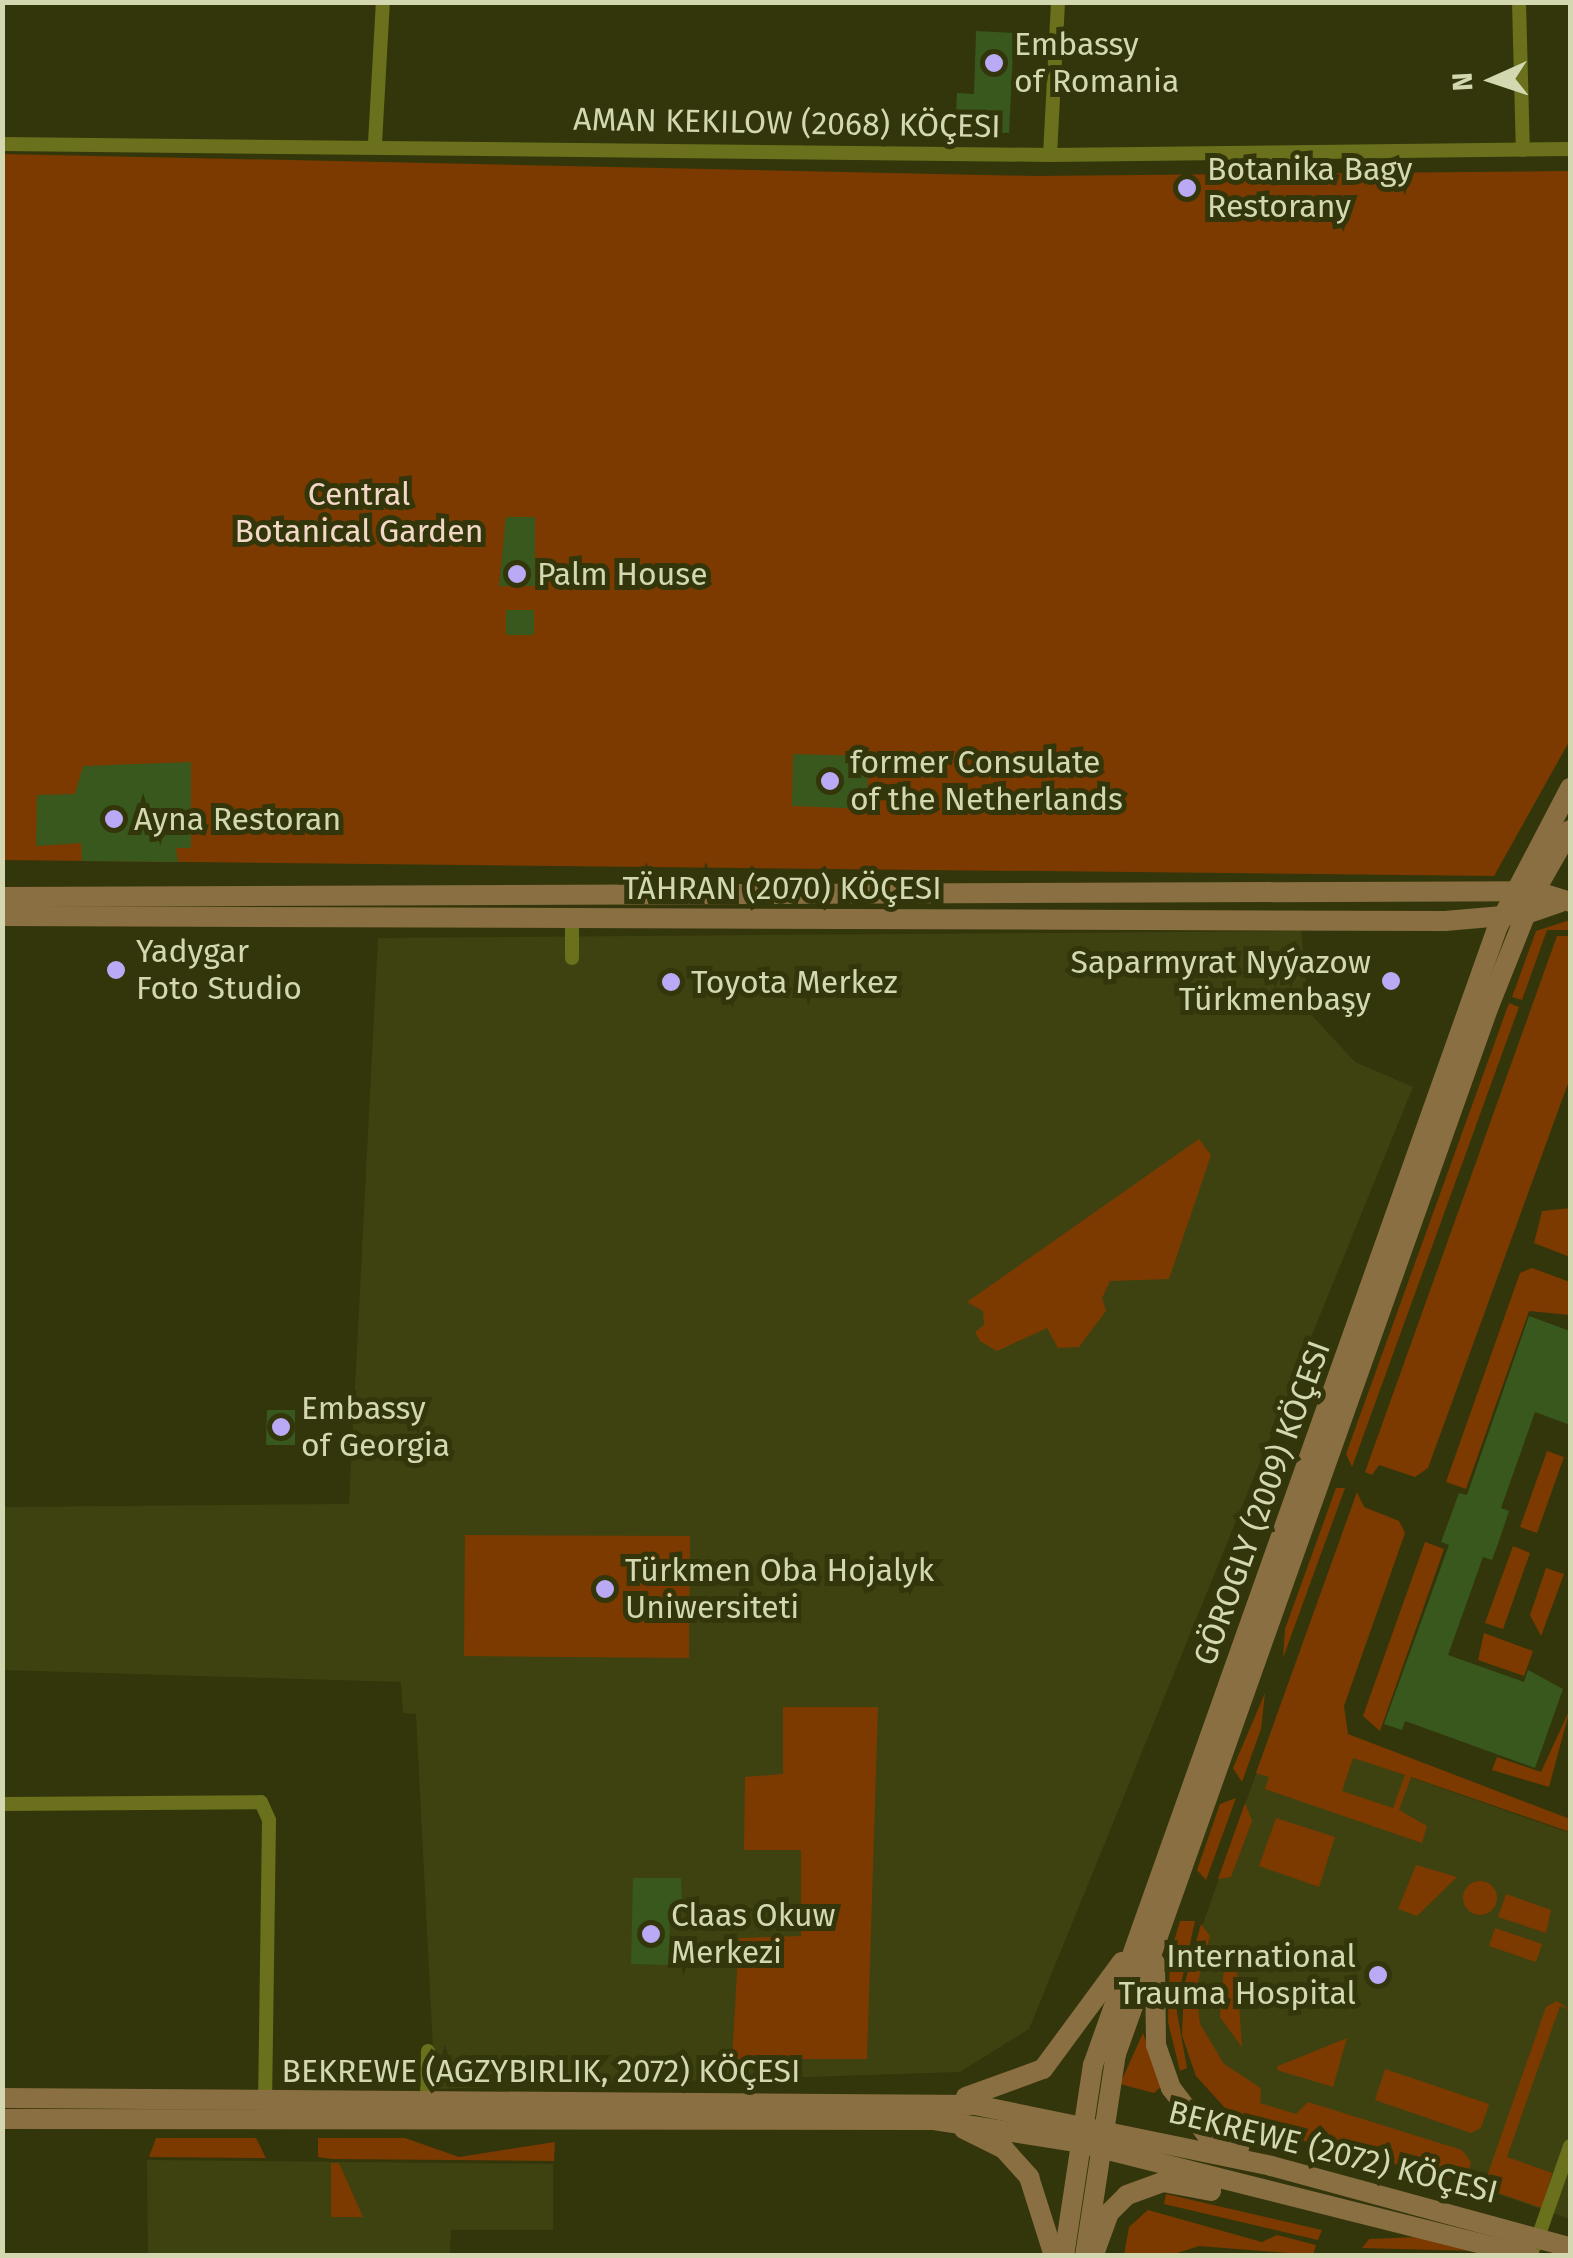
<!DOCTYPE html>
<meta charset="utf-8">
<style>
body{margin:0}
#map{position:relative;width:1573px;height:2258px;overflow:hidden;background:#33360a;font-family:"Fira Sans",sans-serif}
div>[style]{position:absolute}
.built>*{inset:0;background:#3e4210}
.green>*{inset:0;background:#7c3a00}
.round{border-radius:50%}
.building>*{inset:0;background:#38581d}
.street>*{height:14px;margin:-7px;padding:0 7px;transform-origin:7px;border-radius:7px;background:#6a701c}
.secondary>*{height:20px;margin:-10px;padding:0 10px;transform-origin:10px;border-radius:10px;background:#8a6f42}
.dots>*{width:28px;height:28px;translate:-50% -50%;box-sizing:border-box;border:5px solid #33360a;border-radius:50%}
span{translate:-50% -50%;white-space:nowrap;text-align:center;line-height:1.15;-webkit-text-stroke:10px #33360a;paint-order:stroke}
.poi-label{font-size:32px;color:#d3d8b1}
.left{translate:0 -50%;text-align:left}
.right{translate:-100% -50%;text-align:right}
.street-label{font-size:32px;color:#d3d8b1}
.park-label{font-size:32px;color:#f3d8c8}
.frame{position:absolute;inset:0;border:5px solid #d3d8b1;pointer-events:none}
.north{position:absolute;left:1443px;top:30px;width:100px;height:100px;-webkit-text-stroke:8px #33360a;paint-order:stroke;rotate:267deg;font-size:28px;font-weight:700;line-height:40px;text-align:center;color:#d3d8b1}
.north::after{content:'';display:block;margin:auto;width:35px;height:45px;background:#d3d8b1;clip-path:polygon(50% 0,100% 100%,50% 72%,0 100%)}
</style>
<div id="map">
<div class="built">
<i style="clip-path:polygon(1301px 931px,1309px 1012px,1355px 1062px,1413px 1087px,1029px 2029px,960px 2072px,435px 2089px,416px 1714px,403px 1713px,401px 1682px,3px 1670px,3px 1507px,349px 1504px,378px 938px)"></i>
<i style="clip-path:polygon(1272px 1729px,1570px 1833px,1570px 2219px,1428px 2170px,1253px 2126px,1196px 2076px,1182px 2035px,1189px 1963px)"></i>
<i style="clip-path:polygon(147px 2160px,553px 2164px,553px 2230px,451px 2230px,450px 2255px,148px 2255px)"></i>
</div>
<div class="green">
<i style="clip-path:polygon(3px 154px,1035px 176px,1570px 171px,1570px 740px,1494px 876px,3px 860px)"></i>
<i style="clip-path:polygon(1570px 920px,1570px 930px,1547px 930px,1522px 1000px,1512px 997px,1536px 931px)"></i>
<i style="clip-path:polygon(1557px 936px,1570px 936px,1570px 1078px,1428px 1468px,1415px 1477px,1379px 1465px,1372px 1475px,1365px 1472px)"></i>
<i style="clip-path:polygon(1509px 1003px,1519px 1007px,1352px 1467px,1346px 1454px)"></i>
<i style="clip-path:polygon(1199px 1139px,1211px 1155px,1169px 1279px,1110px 1281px,1102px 1298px,1106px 1311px,1079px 1347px,1058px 1348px,1047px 1328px,997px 1351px,980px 1341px,975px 1332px,984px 1325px,983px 1311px,967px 1302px)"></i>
<i style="clip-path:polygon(1570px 1208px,1570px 1257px,1534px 1243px,1542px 1211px)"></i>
<i style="clip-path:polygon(1532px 1268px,1570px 1282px,1570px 1315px,1529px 1311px,1466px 1489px,1446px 1482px,1520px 1273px)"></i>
<i style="clip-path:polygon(1547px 1451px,1564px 1457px,1537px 1533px,1520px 1527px)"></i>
<i style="clip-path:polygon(1336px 1488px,1345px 1488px,1283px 1658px,1285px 1629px)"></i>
<i style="clip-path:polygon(evenodd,1357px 1492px,1364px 1507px,1399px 1521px,1405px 1533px,1344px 1706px,1348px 1734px,1570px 1819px,1570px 1832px,1411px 1777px,1399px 1810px,1427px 1826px,1422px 1843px,1265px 1789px,1269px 1777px,1256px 1773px,1357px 1492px,1353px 1758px,1405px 1775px,1393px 1808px,1342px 1791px,1353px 1758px)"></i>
<i style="clip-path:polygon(465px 1535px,690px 1536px,689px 1658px,464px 1656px)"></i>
<i style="clip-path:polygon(1425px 1542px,1444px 1549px,1380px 1731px,1363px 1716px)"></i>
<i style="clip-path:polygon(1513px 1546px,1530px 1553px,1503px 1629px,1485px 1623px)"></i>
<i style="clip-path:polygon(1546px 1568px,1564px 1574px,1541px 1636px,1530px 1615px)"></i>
<i style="clip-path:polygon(1484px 1633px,1533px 1651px,1524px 1676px,1478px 1660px)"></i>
<i style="clip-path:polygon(1265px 1693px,1261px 1729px,1242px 1782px,1233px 1768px)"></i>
<i style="clip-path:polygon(783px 1707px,878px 1707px,867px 2059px,732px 2059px,739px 1938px,801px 1936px,801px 1850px,744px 1850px,745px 1777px,783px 1774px)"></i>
<i style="clip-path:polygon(1570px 1709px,1549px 1787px,1492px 1770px,1497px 1757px,1541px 1772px)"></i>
<i style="clip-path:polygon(1236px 1798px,1206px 1880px,1197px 1870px,1220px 1804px)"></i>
<i style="clip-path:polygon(1245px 1803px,1252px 1821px,1231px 1877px,1218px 1879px)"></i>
<i style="clip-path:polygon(1276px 1818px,1335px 1837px,1319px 1887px,1259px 1866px)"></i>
<i style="clip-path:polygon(1416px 1865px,1457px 1877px,1417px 1916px,1398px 1909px)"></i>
<i class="round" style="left:1463px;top:1881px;width:34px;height:34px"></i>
<i style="clip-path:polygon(1506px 1894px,1551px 1910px,1546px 1933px,1498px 1917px)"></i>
<i style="clip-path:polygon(1180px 1921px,1195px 1921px,1176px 2007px,1187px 2068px,1180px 2071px,1168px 2022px,1170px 1955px)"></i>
<i style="clip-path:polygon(1201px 1924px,1210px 1936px,1196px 1989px,1200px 2024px,1224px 2064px,1261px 2088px,1260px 2103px,1296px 2114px,1308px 2102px,1462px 2150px,1471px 2162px,1466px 2182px,1273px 2133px,1226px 2109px,1196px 2076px,1182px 2035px,1184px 1986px)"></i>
<i style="clip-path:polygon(1495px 1928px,1542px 1944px,1536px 1962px,1489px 1946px)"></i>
<i style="clip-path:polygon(1224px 1968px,1237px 1973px,1242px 2047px,1220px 2017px)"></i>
<i style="clip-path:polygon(1557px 2001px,1570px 2010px,1560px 2006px,1507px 2157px,1552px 2173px,1542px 2208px,1483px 2188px,1546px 2007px)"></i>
<i style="clip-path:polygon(1143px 2033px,1162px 2086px,1154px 2093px,1120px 2084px)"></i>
<i style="clip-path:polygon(1347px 2038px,1333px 2087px,1277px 2070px,1278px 2066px)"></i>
<i style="clip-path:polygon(1385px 2069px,1489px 2104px,1481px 2128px,1471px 2133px,1375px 2100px)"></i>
<i style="clip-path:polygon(156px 2138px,256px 2138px,266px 2158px,149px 2157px)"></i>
<i style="clip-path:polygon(318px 2138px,405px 2138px,459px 2157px,555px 2142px,554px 2161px,332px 2159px,318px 2157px)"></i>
<i style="clip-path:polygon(331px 2163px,339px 2163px,363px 2217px,331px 2217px)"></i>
<i style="clip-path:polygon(1166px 2194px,1322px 2230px,1318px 2240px,1164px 2204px)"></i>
<i style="clip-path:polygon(1148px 2210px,1262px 2242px,1277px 2235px,1316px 2245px,1313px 2255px,1199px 2246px,1171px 2255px,1124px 2255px,1129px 2227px)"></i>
<i style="clip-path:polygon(1420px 2237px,1478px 2251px,1362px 2248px,1369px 2239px)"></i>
</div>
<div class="building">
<i style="clip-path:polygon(976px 31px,1014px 33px,1009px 133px,955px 131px,957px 93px,974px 94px)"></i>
<i style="clip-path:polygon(506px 517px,535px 517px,535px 586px,499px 586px)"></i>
<i style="clip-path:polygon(506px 610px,534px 610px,534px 635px,506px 635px)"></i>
<i style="clip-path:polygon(793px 754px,868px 756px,867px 809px,792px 806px)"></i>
<i style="clip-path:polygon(191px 762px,191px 848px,176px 848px,178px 862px,82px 861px,81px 843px,36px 846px,37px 795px,75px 794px,83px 766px)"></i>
<i style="clip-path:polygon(1529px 1316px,1570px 1331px,1570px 1425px,1535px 1412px,1501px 1508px,1509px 1511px,1499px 1541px,1492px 1560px,1483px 1557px,1448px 1655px,1524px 1682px,1528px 1670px,1563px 1689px,1535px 1768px,1405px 1721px,1402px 1730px,1384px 1724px,1449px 1545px,1441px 1542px,1459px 1493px,1467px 1495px)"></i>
<i style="clip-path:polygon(267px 1410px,295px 1410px,295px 1445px,266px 1445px)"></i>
<i style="clip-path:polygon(633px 1878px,681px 1878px,682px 1900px,670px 1904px,669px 1965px,631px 1964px)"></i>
</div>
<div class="street">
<i style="left:1519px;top:2px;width:148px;rotate:88.5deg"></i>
<i style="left:375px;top:143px;width:141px;rotate:-86.8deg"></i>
<i style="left:2px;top:144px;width:1048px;rotate:0.6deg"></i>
<i style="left:1050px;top:155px;width:520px;rotate:-0.66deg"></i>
<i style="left:1050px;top:155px;width:153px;rotate:-87deg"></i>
<i style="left:572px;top:958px;width:41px;rotate:-90deg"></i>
<i style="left:2px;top:1804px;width:259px;rotate:-0.4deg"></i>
<i style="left:261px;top:1802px;width:20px;rotate:66deg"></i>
<i style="left:269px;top:1820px;width:285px;rotate:90.8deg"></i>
<i style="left:427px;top:2101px;width:50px;rotate:-88.9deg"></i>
<i style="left:1535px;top:2246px;width:106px;rotate:-70.7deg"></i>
</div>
<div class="secondary">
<i style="left:2px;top:897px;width:1533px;rotate:-0.22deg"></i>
<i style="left:1535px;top:891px;width:37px;rotate:17deg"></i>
<i style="left:2px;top:916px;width:1443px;rotate:0.2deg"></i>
<i style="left:1445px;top:921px;width:81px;rotate:-4.9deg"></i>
<i style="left:1526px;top:914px;width:36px;rotate:-19deg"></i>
<i style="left:1155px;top:1963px;width:82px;rotate:89.3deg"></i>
<i style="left:1156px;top:2045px;width:46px;rotate:70.8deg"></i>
<i style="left:1171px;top:2088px;width:58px;rotate:52.7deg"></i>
<i style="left:1206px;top:2134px;width:36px;rotate:23deg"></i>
<i style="left:966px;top:2097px;width:82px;rotate:-20deg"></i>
<i style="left:1043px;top:2069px;width:133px;rotate:-53.6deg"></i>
<i style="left:2px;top:2098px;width:973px;rotate:0.41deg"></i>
<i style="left:975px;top:2105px;width:302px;rotate:11.6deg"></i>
<i style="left:1271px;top:2166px;width:310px;rotate:15.2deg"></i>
<i style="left:2px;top:2119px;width:932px;rotate:0.06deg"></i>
<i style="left:934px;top:2120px;width:144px;rotate:8.8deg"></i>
<i style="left:1076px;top:2142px;width:468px;rotate:14.1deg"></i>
<i style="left:964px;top:2129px;width:45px;rotate:26.6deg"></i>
<i style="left:1004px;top:2149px;width:38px;rotate:48deg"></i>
<i style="left:1029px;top:2177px;width:83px;rotate:72.4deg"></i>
<i style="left:1094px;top:2254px;width:44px;rotate:-69.9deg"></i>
<i style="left:1109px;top:2213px;width:25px;rotate:-45deg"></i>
<i style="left:1127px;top:2195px;width:38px;rotate:-20deg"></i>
<i style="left:1163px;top:2182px;width:49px;rotate:10.6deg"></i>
<i style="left:1064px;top:2256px;width:193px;rotate:-81.4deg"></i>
<i style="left:1093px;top:2065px;width:1209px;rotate:-70.43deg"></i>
<i style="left:1498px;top:926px;width:156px;rotate:-62.4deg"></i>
<i style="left:1085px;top:2256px;width:204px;rotate:-81.3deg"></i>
<i style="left:1116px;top:2054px;width:1112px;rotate:-70.41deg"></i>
<i style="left:1489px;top:1006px;width:124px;rotate:-68.2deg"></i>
<i style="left:1535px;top:891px;width:70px;rotate:-60.2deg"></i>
</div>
<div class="dots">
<i style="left:994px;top:63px;background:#baaaf6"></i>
<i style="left:1187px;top:188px;background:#baaaf6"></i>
<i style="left:517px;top:574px;background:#baaaf6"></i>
<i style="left:830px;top:781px;background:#baaaf6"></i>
<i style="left:114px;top:819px;background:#baaaf6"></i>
<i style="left:116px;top:970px;background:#baaaf6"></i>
<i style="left:1391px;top:981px;background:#baaaf6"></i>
<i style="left:671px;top:982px;background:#baaaf6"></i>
<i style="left:281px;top:1427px;background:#baaaf6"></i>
<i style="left:605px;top:1589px;background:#baaaf6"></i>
<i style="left:651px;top:1934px;background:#baaaf6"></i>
<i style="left:1378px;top:1975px;background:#baaaf6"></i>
</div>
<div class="poi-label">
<span class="left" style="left:1014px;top:63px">Embassy<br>of Romania</span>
<span class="left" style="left:1207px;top:188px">Botanika Bagy<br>Restorany</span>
<span class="left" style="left:537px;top:574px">Palm House</span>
<span class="left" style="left:850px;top:781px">former Consulate<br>of the Netherlands</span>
<span class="left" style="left:134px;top:819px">Ayna Restoran</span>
<span class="left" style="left:136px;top:970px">Yadygar<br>Foto Studio</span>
<span class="right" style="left:1371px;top:981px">Saparmyrat Nyýazow<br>Türkmenbaşy</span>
<span class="left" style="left:691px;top:982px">Toyota Merkez</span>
<span class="left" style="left:301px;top:1427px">Embassy<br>of Georgia</span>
<span class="left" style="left:625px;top:1589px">Türkmen Oba Hojalyk<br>Uniwersiteti</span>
<span class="left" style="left:671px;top:1934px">Claas Okuw<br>Merkezi</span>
<span class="right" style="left:1356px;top:1975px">International<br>Trauma Hospital</span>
</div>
<div class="street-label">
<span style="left:787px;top:123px;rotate:1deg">AMAN KEKILOW (2068) KÖÇESI</span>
<span style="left:782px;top:888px">TÄHRAN (2070) KÖÇESI</span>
<span style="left:1262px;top:1503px;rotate:-70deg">GÖROGLY (2009) KÖÇESI</span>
<span style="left:541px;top:2071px">BEKREWE (AGZYBIRLIK, 2072) KÖÇESI</span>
<span style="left:1333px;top:2152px;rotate:14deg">BEKREWE (2072) KÖÇESI</span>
</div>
<div class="park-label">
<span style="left:359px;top:513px">Central<br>Botanical Garden</span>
</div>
<div class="frame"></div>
<div class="north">N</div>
</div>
